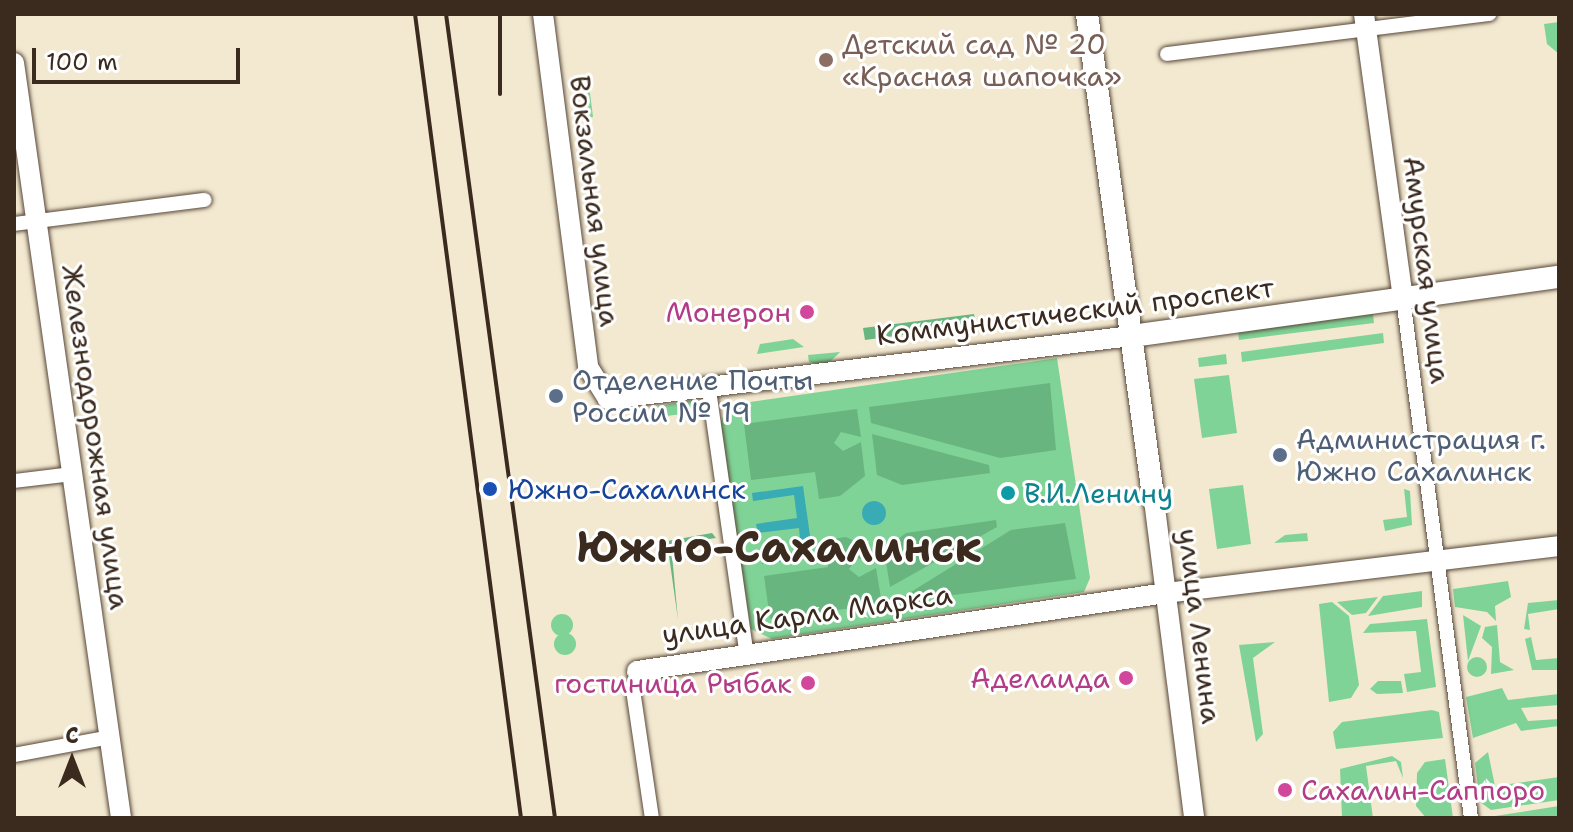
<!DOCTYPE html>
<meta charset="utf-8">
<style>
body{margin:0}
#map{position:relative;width:1573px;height:832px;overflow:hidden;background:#f3e9d1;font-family:"Shantell Sans",sans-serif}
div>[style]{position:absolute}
.green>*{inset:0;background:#80d396}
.round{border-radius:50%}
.forest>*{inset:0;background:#68b57f}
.water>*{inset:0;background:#39abb4}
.roads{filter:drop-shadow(0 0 2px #574739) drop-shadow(0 0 2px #574739)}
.street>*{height:14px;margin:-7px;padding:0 7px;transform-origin:7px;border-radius:7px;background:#fff}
.secondary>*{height:20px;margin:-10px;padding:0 10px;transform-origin:10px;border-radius:10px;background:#fff}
.primary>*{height:22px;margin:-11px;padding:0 11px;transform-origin:11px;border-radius:11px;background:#fff}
.rail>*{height:4px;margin:-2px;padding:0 2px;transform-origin:2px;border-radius:2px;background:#3b2a1e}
.dots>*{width:22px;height:22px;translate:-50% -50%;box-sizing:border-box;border:4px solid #fff;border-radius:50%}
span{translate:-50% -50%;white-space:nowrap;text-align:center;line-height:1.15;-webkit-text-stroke:6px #fff;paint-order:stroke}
.education-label{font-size:28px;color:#785e54}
.left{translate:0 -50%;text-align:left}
.street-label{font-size:28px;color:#3b2a1e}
.hotel-label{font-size:28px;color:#b23c85}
.right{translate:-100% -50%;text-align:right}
.service-label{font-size:28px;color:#4e5e75}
.transit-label{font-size:28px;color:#164399}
.culture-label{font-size:28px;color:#0d838f}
.town-label{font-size:44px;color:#3b2a1e;font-weight:700}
.frame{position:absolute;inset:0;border:16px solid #3b2a1e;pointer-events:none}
.north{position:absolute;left:32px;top:720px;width:80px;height:80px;-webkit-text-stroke:6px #fff;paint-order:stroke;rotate:0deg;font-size:22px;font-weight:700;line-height:32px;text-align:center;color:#3b2a1e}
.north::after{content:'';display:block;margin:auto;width:28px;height:36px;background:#3b2a1e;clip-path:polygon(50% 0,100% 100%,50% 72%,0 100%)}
.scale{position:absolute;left:32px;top:48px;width:208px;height:36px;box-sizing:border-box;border:4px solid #3b2a1e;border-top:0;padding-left:10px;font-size:24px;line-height:28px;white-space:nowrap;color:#3b2a1e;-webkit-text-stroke:6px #fff;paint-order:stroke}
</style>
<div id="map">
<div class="green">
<i style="clip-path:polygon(1559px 22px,1559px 54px,1547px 44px,1544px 24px)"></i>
<i style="clip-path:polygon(588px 77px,593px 117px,587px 118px,577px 82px)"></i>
<i style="clip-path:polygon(1373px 314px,1374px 323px,1239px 340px,1238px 332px)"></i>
<i style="clip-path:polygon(1383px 333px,1384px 343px,1242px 362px,1241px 352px)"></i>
<i style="clip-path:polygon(793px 339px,804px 347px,757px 354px,760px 344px)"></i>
<i style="clip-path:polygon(840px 352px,826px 366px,809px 362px,808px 355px)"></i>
<i style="clip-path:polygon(1226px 354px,1227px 364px,1199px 367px,1198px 358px)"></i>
<i style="clip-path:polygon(1057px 358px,1090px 578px,1084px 592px,772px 639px,751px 629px,718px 427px,729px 405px)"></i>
<i style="clip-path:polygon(1229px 375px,1237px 433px,1202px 438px,1194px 379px)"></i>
<i style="clip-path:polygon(693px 400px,707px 411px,650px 418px,658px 406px)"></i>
<i style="clip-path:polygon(1243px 485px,1251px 544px,1217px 549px,1209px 489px)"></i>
<i style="clip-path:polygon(1404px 489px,1410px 491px,1412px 525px,1385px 531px,1383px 520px,1407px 517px)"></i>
<i style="clip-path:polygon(1307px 533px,1308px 541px,1274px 543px,1285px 535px)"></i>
<i style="clip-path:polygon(1508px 581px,1511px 597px,1495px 606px,1496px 621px,1487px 612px,1455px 607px,1453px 589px)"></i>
<i style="clip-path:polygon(1422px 591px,1422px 607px,1368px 616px,1383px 596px)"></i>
<i style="clip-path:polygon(1378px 597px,1366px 613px,1352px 615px,1337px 602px)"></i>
<i style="clip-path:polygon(1559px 600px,1559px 609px,1528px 614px,1530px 630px,1524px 629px,1528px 603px)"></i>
<i style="clip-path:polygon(1332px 602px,1349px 616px,1359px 685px,1351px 698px,1329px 702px,1319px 604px)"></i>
<i class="round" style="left:551px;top:614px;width:22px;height:22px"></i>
<i style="clip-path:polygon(1463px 615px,1481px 626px,1468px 661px)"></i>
<i style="clip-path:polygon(1427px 619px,1436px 687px,1407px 692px,1404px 674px,1421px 672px,1416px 631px,1363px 633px,1370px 624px)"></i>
<i style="clip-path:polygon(1497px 625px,1500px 662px,1514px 670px,1491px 674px,1492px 647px,1482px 638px,1485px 627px)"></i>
<i class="round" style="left:554px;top:633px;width:22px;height:22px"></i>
<i style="clip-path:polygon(1531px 637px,1536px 660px,1559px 658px,1559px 670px,1532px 670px,1525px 639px)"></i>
<i style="clip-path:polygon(1275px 642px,1253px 658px,1263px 734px,1256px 742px,1239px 645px)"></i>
<i class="round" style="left:1467px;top:657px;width:20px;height:20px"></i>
<i style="clip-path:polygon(1378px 681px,1401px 681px,1403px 693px,1377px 694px,1370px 689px)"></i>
<i style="clip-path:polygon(1502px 688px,1508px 700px,1559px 694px,1559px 705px,1521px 708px,1528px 721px,1559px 719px,1559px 726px,1521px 731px,1516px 723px,1473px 738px,1466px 697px)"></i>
<i style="clip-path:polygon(1432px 710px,1439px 712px,1443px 738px,1336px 749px,1333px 732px,1342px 722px)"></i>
<i style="clip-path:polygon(1488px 752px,1495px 786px,1559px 777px,1559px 800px,1491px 810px,1480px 802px,1475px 763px)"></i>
<i style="clip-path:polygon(1392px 756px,1401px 762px,1403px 778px,1396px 761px,1366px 766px,1373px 818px,1342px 818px,1340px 769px)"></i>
<i style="clip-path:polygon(1445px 759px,1453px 818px,1426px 818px,1416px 806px,1417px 773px,1425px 762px)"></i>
<i style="clip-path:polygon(1559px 806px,1559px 818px,1494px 818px,1495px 816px)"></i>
</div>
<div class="forest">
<i style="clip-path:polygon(974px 314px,976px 325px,865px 340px,863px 328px)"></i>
<i style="clip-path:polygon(1050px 383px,1056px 450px,1000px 458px,871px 423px,869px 407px)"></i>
<i style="clip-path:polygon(857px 409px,861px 437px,841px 432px,834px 443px,843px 451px,861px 442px,865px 476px,840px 496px,819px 499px,815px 472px,751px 480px,744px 424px)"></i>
<i style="clip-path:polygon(872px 434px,989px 465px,990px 473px,902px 485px,877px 475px)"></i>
<i style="clip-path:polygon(996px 520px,997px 527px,890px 587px,884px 549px,906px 533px)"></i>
<i style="clip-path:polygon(1065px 523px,1076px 579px,893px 603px,1011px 530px)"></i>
<i style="clip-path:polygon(712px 533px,716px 538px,671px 544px,678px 620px,667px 541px)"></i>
<i style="clip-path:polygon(846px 537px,873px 550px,875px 563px,857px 558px,849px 569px,859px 577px,876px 568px,882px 604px,770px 619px,764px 576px,828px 567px,825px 540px)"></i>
</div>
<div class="water">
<i style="clip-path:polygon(803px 486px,813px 557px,762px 564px,761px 557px,801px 551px,799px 528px,758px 533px,756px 524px,797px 518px,794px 495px,753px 501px,752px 493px)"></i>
<i class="round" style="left:862px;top:501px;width:24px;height:24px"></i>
</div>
<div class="roads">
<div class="street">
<i style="left:1167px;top:54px;width:325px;rotate:-7.1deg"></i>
<i style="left:14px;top:224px;width:192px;rotate:-7.2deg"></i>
<i style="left:1403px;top:298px;width:524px;rotate:82.55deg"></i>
<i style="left:709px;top:390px;width:263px;rotate:81.9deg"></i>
<i style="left:14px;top:481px;width:58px;rotate:-6.9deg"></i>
<i style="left:637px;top:671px;width:19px;rotate:102deg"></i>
<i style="left:633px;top:690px;width:129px;rotate:81.6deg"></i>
<i style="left:14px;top:755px;width:99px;rotate:-10.5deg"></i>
</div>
<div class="secondary">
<i style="left:543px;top:14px;width:356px;rotate:82.7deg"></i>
<i style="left:588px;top:367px;width:38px;rotate:58deg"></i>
<i style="left:608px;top:399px;width:528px;rotate:-6.86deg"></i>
<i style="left:1364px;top:14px;width:287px;rotate:82.2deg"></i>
<i style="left:14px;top:63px;width:763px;rotate:81.93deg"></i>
<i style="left:1154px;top:500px;width:321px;rotate:82.8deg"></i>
<i style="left:637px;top:671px;width:535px;rotate:-8.39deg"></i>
<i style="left:1166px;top:593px;width:396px;rotate:-6.8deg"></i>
</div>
<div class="primary">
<i style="left:1087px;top:14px;width:491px;rotate:82.2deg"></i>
<i style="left:1132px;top:336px;width:431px;rotate:-7.9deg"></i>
</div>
</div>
<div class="rail">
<i style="left:415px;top:14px;width:811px;rotate:82.49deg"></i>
<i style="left:446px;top:14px;width:811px;rotate:82.28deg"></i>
<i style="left:500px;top:14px;width:80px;rotate:90deg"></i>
</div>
<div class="dots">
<i style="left:826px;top:60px;background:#8d6e63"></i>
<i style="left:807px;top:312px;background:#d1479c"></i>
<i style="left:556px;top:396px;background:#5c6f8a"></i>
<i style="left:1280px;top:455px;background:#5c6f8a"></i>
<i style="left:490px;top:489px;background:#1a4fb4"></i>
<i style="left:1008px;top:493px;background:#0f9aa8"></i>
<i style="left:1126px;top:678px;background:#d1479c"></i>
<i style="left:808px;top:683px;background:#d1479c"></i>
<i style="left:1285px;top:790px;background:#d1479c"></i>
</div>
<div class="education-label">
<span class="left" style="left:842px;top:60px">Детский сад № 20<br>«Красная шапочка»</span>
</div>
<div class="street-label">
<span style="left:595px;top:201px;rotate:83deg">Вокзальная улица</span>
<span style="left:1427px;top:270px;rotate:83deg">Амурская улица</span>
<span style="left:1075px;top:311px;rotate:-7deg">Коммунистический проспект</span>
<span style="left:96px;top:437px;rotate:82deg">Железнодорожная улица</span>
<span style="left:807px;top:614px;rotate:-8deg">улица Карла Маркса</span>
<span style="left:1200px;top:626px;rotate:83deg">улица Ленина</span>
</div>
<div class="hotel-label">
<span class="right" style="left:791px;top:312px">Монерон</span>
<span class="right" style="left:1110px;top:678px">Аделаида</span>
<span class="right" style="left:792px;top:683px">гостиница Рыбак</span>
<span class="left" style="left:1301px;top:790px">Сахалин-Саппоро</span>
</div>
<div class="service-label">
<span class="left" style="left:572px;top:396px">Отделение Почты<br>России № 19</span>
<span class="left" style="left:1296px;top:455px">Администрация г.<br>Южно Сахалинск</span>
</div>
<div class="transit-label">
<span class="left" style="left:508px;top:489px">Южно-Сахалинск</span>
</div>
<div class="culture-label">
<span class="left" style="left:1024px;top:493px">В.И.Ленину</span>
</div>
<div class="town-label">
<span style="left:779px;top:547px">Южно-Сахалинск</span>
</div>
<div class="frame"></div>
<div class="north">С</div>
<div class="scale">100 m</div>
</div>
